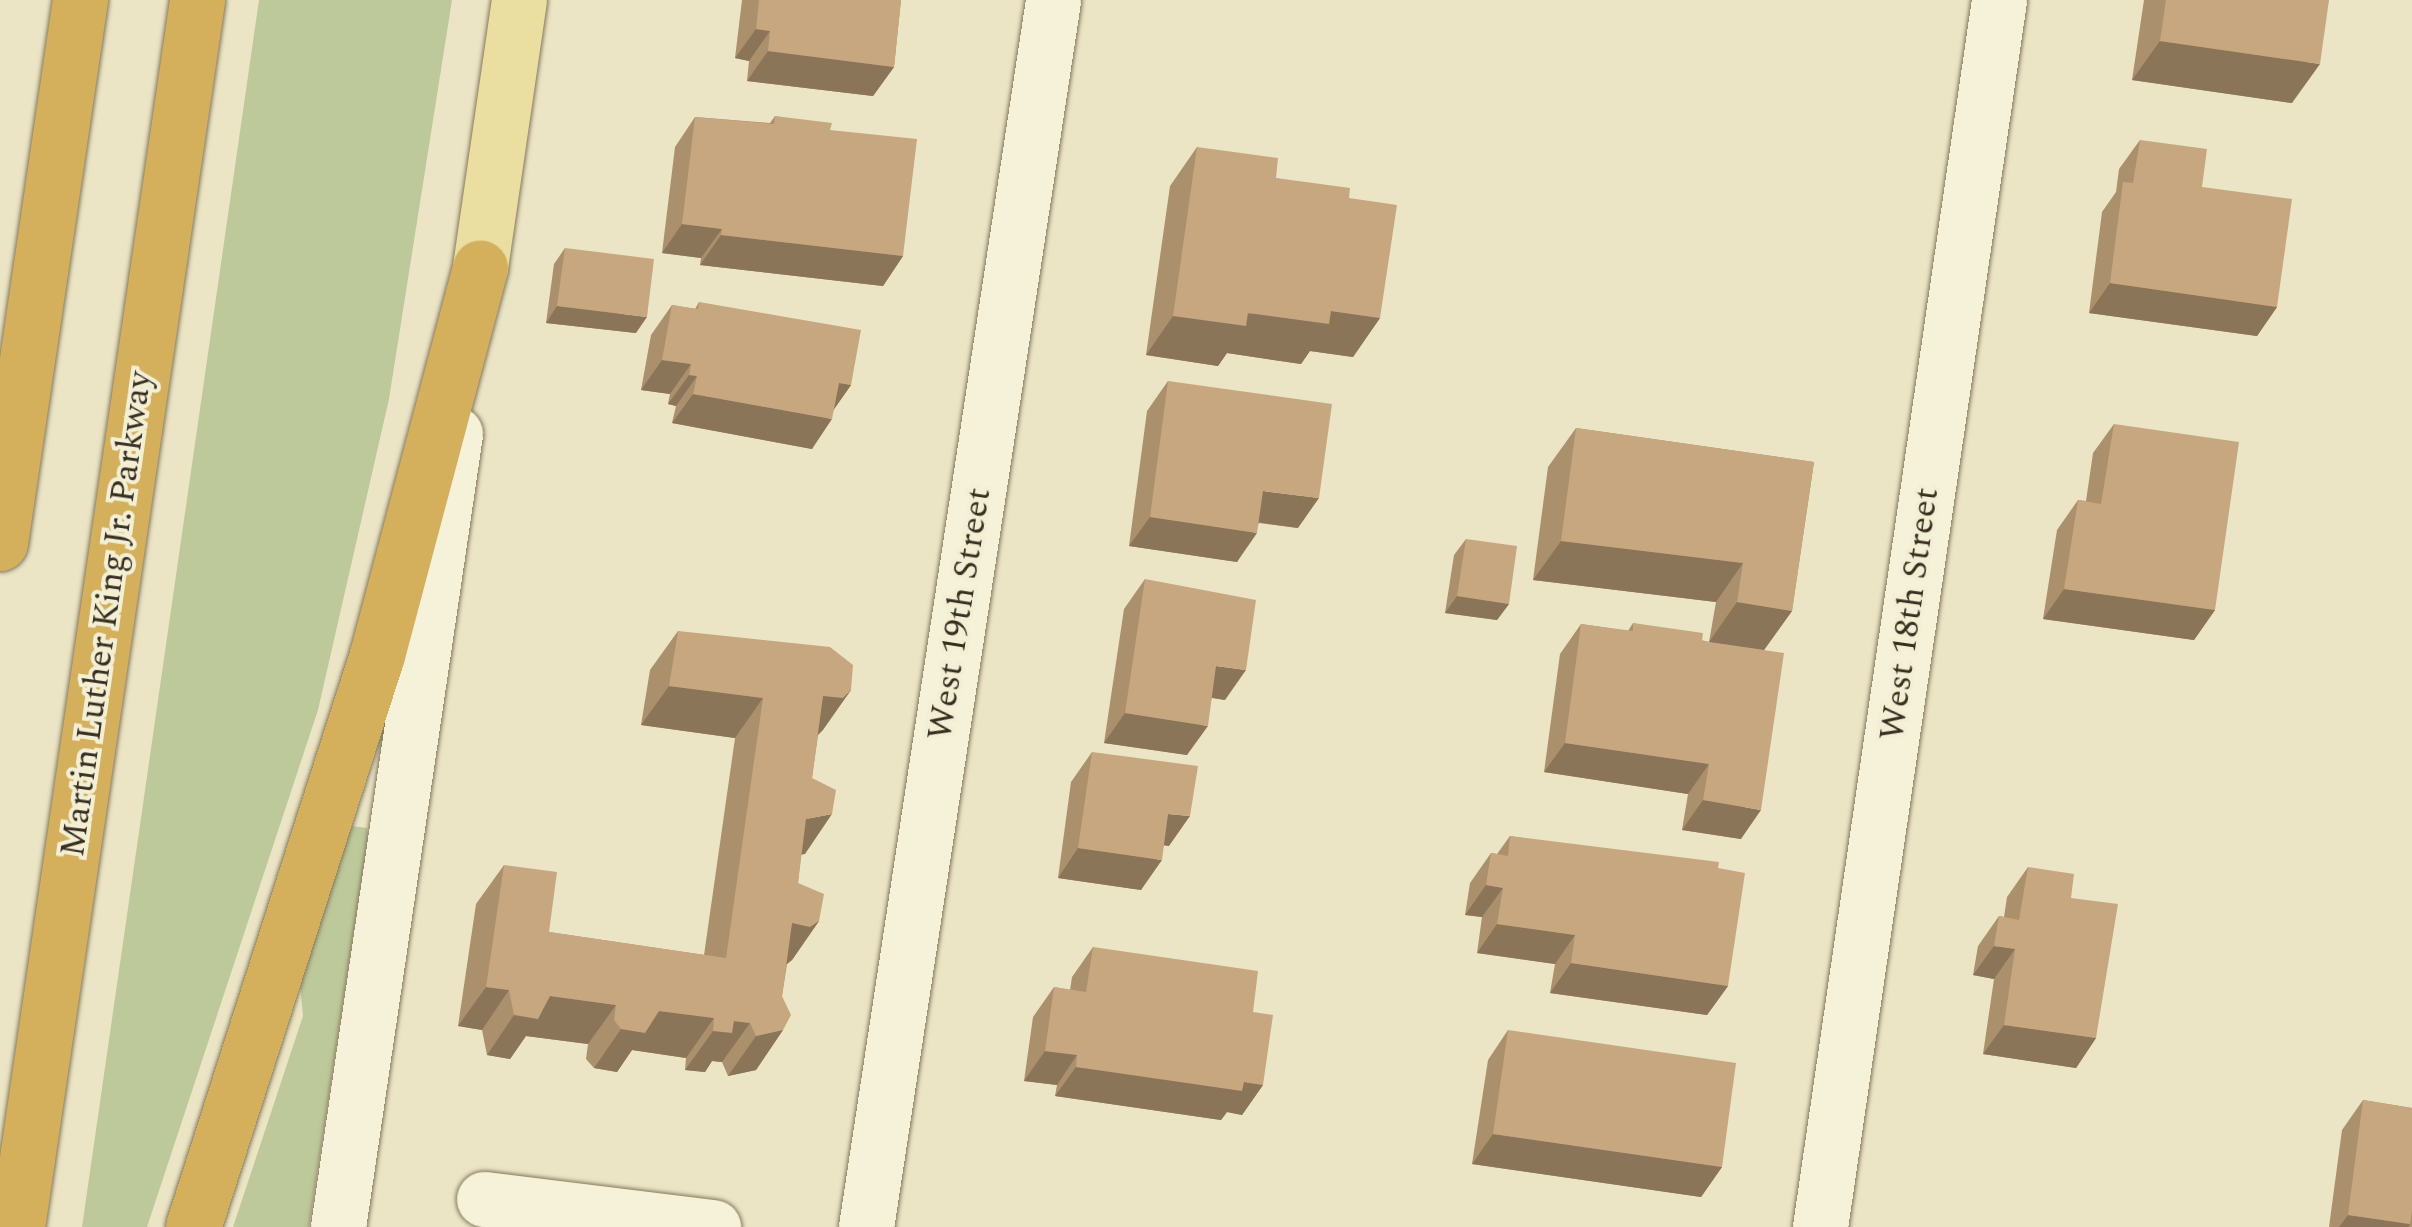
<!DOCTYPE html>
<style>
body{margin:0}
#map{position:relative;width:2412px;height:1227px;overflow:hidden;background:#ebe5c6;font-family:Spectral,serif}
div>[style]{position:absolute}
.green>*{inset:0;background:#bdc99b}
.roads{filter:drop-shadow(0 0 2px #85785d) drop-shadow(0 0 2px #85785d)}
.street>*{height:55px;margin:-27.5px;padding:0 27.5px;transform-origin:27.5px;border-radius:27.5px;background:#f6f2d9}
.secondary>*{height:55px;margin:-27.5px;padding:0 27.5px;transform-origin:27.5px;border-radius:27.5px;background:#f6f2d9}
.primary>*{height:55px;margin:-27.5px;padding:0 27.5px;transform-origin:27.5px;border-radius:27.5px;background:#ebdea1}
.highway>*{height:55px;margin:-27.5px;padding:0 27.5px;transform-origin:27.5px;border-radius:27.5px;background:#d4b05d}
.wall>*{inset:0;background:#ab906d}
.shaded-wall>*{inset:0;background:#8b7559}
.building>*{inset:0;background:#c7a77f}
span{translate:-50% -50%;white-space:nowrap;text-align:center;line-height:1.15;-webkit-text-stroke:8px #f3efd5;paint-order:stroke}
.street-label{font-size:35px;color:#372e20}
</style>
<div id="map">
<div class="green">
<i style="clip-path:polygon(259px 0,452px 0,389px 399px,318px 710px,147px 1227px,82px 1227px)"></i>
<i style="clip-path:polygon(352px 826px,367px 828px,368px 837px,309px 1227px,233px 1227px,303px 1016px,299px 974px)"></i>
</div>
<div class="roads">
<div class="street">
<i style="left:484px;top:1199px;width:231px;rotate:7deg"></i>
<i style="left:866px;top:1227px;width:1241px;rotate:-81.33deg"></i>
<i style="left:1820px;top:1227px;width:1240px;rotate:-81.7deg"></i>
</div>
<div class="secondary">
<i style="left:338px;top:1227px;width:802px;rotate:-81.61deg"></i>
</div>
<div class="primary">
<i style="left:480px;top:267px;width:270px;rotate:-81.7deg"></i>
</div>
<div class="highway">
<i style="left:0;top:543px;width:549px;rotate:-81.62deg"></i>
<i style="left:17px;top:1227px;width:1240px;rotate:-81.65deg"></i>
<i style="left:193px;top:1227px;width:601px;rotate:-72.17deg"></i>
<i style="left:377px;top:655px;width:401px;rotate:-75.1deg"></i>
</div>
</div>
<div class="wall">
<i style="clip-path:polygon(742px 0,901px 0,894px 67px,873px 96px,747px 81px,749px 61px,735px 58px)"></i>
<i style="clip-path:polygon(2144px 0,2329px 0,2292px 103px,2132px 80px)"></i>
<i style="clip-path:polygon(775px 116px,830px 130px,903px 256px,883px 286px,700px 265px,701px 258px,662px 253px,675px 147px,695px 117px,770px 123px)"></i>
<i style="clip-path:polygon(2140px 140px,2202px 187px,2277px 307px,2257px 336px,2089px 313px,2102px 212px,2116px 192px,2119px 169px)"></i>
<i style="clip-path:polygon(1197px 147px,1276px 178px,1349px 198px,1380px 318px,1353px 357px,1310px 351px,1301px 364px,1227px 353px,1218px 366px,1146px 355px,1170px 186px)"></i>
<i style="clip-path:polygon(565px 248px,636px 333px,546px 323px,554px 264px)"></i>
<i style="clip-path:polygon(699px 302px,851px 385px,834px 409px,812px 449px,672px 423px,676px 406px,668px 404px,670px 394px,641px 390px,651px 335px,672px 305px,695px 309px)"></i>
<i style="clip-path:polygon(1168px 381px,1298px 528px,1259px 523px,1237px 562px,1129px 546px,1147px 411px)"></i>
<i style="clip-path:polygon(2114px 424px,2215px 610px,2194px 640px,2043px 619px,2057px 530px,2078px 500px,2086px 501px,2093px 453px)"></i>
<i style="clip-path:polygon(1576px 428px,1814px 462px,1792px 611px,1764px 650px,1741px 839px,1682px 830px,1688px 794px,1544px 772px,1560px 654px,1581px 624px,1628px 631px,1633px 623px,1709px 642px,1716px 602px,1533px 580px,1548px 467px)"></i>
<i style="clip-path:polygon(1466px 539px,1509px 604px,1497px 620px,1445px 613px,1454px 555px)"></i>
<i style="clip-path:polygon(1145px 579px,1225px 700px,1212px 698px,1187px 755px,1104px 743px,1124px 609px)"></i>
<i style="clip-path:polygon(678px 631px,851px 690px,818px 735px,812px 778px,805px 854px,801px 854px,798px 883px,819px 921px,792px 960px,787px 964px,782px 996px,783px 1030px,756px 1070px,728px 1076px,722px 1062px,712px 1061px,705px 1072px,685px 1070px,686px 1058px,632px 1050px,617px 1072px,594px 1068px,586px 1059px,588px 1044px,526px 1036px,510px 1059px,487px 1055px,482px 1030px,458px 1026px,476px 904px,504px 865px,549px 932px,704px 955px,735px 738px,641px 725px,650px 670px)"></i>
<i style="clip-path:polygon(1092px 752px,1169px 846px,1164px 845px,1141px 890px,1058px 878px,1071px 782px)"></i>
<i style="clip-path:polygon(1510px 836px,1718px 868px,1728px 986px,1707px 1015px,1550px 993px,1555px 964px,1477px 953px,1482px 917px,1465px 915px,1470px 883px,1491px 853px,1497px 854px)"></i>
<i style="clip-path:polygon(2028px 867px,2071px 898px,2096px 1038px,2076px 1068px,1983px 1054px,1994px 979px,1973px 975px,1978px 946px,1999px 916px,2004px 917px,2007px 897px)"></i>
<i style="clip-path:polygon(1093px 947px,1253px 1012px,1263px 1085px,1242px 1115px,1227px 1112px,1221px 1120px,1055px 1096px,1057px 1085px,1024px 1081px,1033px 1017px,1054px 987px,1070px 990px,1072px 977px)"></i>
<i style="clip-path:polygon(1508px 1030px,1722px 1167px,1701px 1197px,1472px 1164px,1488px 1060px)"></i>
<i style="clip-path:polygon(2363px 1100px,2412px 1108px,2412px 1227px,2329px 1227px,2342px 1130px)"></i>
</div>
<div class="shaded-wall">
<i style="clip-path:polygon(756px 29px,770px 31px,749px 61px,735px 58px)"></i>
<i style="clip-path:polygon(2160px 41px,2320px 64px,2292px 103px,2132px 80px)"></i>
<i style="clip-path:polygon(768px 51px,894px 67px,873px 96px,747px 81px)"></i>
<i style="clip-path:polygon(682px 224px,722px 229px,701px 258px,662px 253px)"></i>
<i style="clip-path:polygon(721px 235px,903px 256px,883px 286px,700px 265px)"></i>
<i style="clip-path:polygon(2110px 283px,2277px 307px,2257px 336px,2089px 313px)"></i>
<i style="clip-path:polygon(557px 306px,647px 317px,636px 333px,546px 323px)"></i>
<i style="clip-path:polygon(1331px 311px,1380px 318px,1353px 357px,1310px 351px,1301px 364px,1227px 353px,1218px 366px,1146px 355px,1173px 316px)"></i>
<i style="clip-path:polygon(662px 360px,691px 364px,670px 394px,641px 390px)"></i>
<i style="clip-path:polygon(689px 375px,697px 376px,676px 406px,668px 404px)"></i>
<i style="clip-path:polygon(839px 383px,851px 385px,830px 415px)"></i>
<i style="clip-path:polygon(693px 394px,832px 419px,812px 449px,672px 423px)"></i>
<i style="clip-path:polygon(1263px 491px,1319px 498px,1298px 528px,1242px 520px)"></i>
<i style="clip-path:polygon(1150px 517px,1257px 533px,1237px 562px,1129px 546px)"></i>
<i style="clip-path:polygon(1561px 541px,1743px 563px,1716px 602px,1533px 580px)"></i>
<i style="clip-path:polygon(2064px 589px,2215px 610px,2194px 640px,2043px 619px)"></i>
<i style="clip-path:polygon(1457px 596px,1509px 604px,1497px 620px,1445px 613px)"></i>
<i style="clip-path:polygon(1737px 602px,1792px 611px,1764px 650px,1709px 642px)"></i>
<i style="clip-path:polygon(1216px 666px,1246px 670px,1225px 700px,1196px 695px)"></i>
<i style="clip-path:polygon(669px 686px,763px 698px,735px 738px,641px 725px)"></i>
<i style="clip-path:polygon(851px 690px,823px 730px,815px 738px,823px 696px)"></i>
<i style="clip-path:polygon(1125px 713px,1208px 726px,1187px 755px,1104px 743px)"></i>
<i style="clip-path:polygon(1565px 743px,1709px 764px,1688px 794px,1544px 772px)"></i>
<i style="clip-path:polygon(1703px 800px,1761px 810px,1741px 839px,1682px 830px)"></i>
<i style="clip-path:polygon(832px 814px,805px 854px,779px 859px,806px 819px)"></i>
<i style="clip-path:polygon(1168px 814px,1190px 816px,1169px 846px,1147px 843px)"></i>
<i style="clip-path:polygon(1078px 848px,1162px 860px,1141px 890px,1058px 878px)"></i>
<i style="clip-path:polygon(1486px 885px,1503px 888px,1482px 917px,1465px 915px)"></i>
<i style="clip-path:polygon(819px 921px,792px 960px,783px 967px,792px 923px)"></i>
<i style="clip-path:polygon(1497px 924px,1575px 935px,1555px 964px,1477px 953px)"></i>
<i style="clip-path:polygon(1994px 946px,2015px 949px,1994px 979px,1973px 975px)"></i>
<i style="clip-path:polygon(1571px 963px,1728px 986px,1707px 1015px,1550px 993px)"></i>
<i style="clip-path:polygon(486px 987px,509px 990px,482px 1030px,458px 1026px)"></i>
<i style="clip-path:polygon(550px 996px,616px 1005px,588px 1044px,526px 1036px,510px 1059px,487px 1055px,514px 1015px)"></i>
<i style="clip-path:polygon(659px 1011px,714px 1018px,686px 1058px,632px 1050px,617px 1072px,594px 1068px,621px 1029px)"></i>
<i style="clip-path:polygon(734px 1021px,750px 1023px,722px 1062px,712px 1061px,705px 1072px,685px 1070px,713px 1031px)"></i>
<i style="clip-path:polygon(2004px 1025px,2096px 1038px,2076px 1068px,1983px 1054px)"></i>
<i style="clip-path:polygon(783px 1030px,756px 1070px,728px 1076px,756px 1036px)"></i>
<i style="clip-path:polygon(1045px 1051px,1077px 1055px,1057px 1085px,1024px 1081px)"></i>
<i style="clip-path:polygon(1076px 1067px,1244px 1082px,1263px 1085px,1242px 1115px,1227px 1112px,1221px 1120px,1055px 1096px)"></i>
<i style="clip-path:polygon(1493px 1134px,1722px 1167px,1701px 1197px,1472px 1164px)"></i>
<i style="clip-path:polygon(2348px 1215px,2410px 1224px,2408px 1227px,2339px 1227px)"></i>
</div>
<div class="building">
<i style="clip-path:polygon(759px 0,901px 0,894px 67px,768px 51px,770px 31px,756px 29px)"></i>
<i style="clip-path:polygon(2166px 0,2329px 0,2320px 64px,2160px 41px)"></i>
<i style="clip-path:polygon(775px 116px,832px 123px,830px 130px,917px 139px,903px 256px,721px 235px,722px 229px,682px 224px,695px 117px,774px 124px)"></i>
<i style="clip-path:polygon(2140px 140px,2207px 149px,2202px 187px,2292px 199px,2277px 307px,2110px 283px,2123px 182px,2133px 183px)"></i>
<i style="clip-path:polygon(1197px 147px,1278px 158px,1276px 178px,1350px 188px,1349px 198px,1397px 205px,1380px 318px,1331px 311px,1329px 324px,1248px 313px,1246px 326px,1173px 316px)"></i>
<i style="clip-path:polygon(565px 248px,654px 259px,647px 317px,557px 306px)"></i>
<i style="clip-path:polygon(699px 302px,861px 330px,851px 385px,839px 383px,832px 419px,693px 394px,697px 376px,689px 375px,691px 364px,662px 360px,672px 305px,698px 309px)"></i>
<i style="clip-path:polygon(1168px 381px,1332px 404px,1319px 498px,1263px 491px,1257px 533px,1150px 517px)"></i>
<i style="clip-path:polygon(2114px 424px,2239px 442px,2215px 610px,2064px 589px,2078px 500px,2101px 504px)"></i>
<i style="clip-path:polygon(1576px 428px,1814px 462px,1792px 611px,1737px 602px,1743px 563px,1561px 541px)"></i>
<i style="clip-path:polygon(1466px 539px,1517px 546px,1509px 604px,1457px 596px)"></i>
<i style="clip-path:polygon(1145px 579px,1256px 600px,1246px 670px,1216px 666px,1208px 726px,1125px 713px)"></i>
<i style="clip-path:polygon(1633px 623px,1703px 633px,1702px 641px,1784px 653px,1761px 810px,1703px 800px,1709px 764px,1565px 743px,1581px 624px,1633px 631px)"></i>
<i style="clip-path:polygon(678px 631px,830px 647px,853px 665px,851px 690px,843px 698px,823px 696px,812px 778px,836px 790px,832px 814px,806px 819px,798px 883px,824px 894px,819px 921px,810px 927px,792px 923px,782px 996px,791px 1015px,783px 1030px,756px 1036px,750px 1023px,734px 1021px,732px 1033px,713px 1031px,714px 1018px,659px 1011px,645px 1033px,621px 1029px,614px 1020px,616px 1005px,550px 996px,538px 1019px,514px 1015px,509px 990px,486px 987px,504px 865px,557px 872px,549px 932px,726px 958px,763px 698px,669px 686px)"></i>
<i style="clip-path:polygon(1092px 752px,1198px 766px,1190px 816px,1168px 814px,1162px 860px,1078px 848px)"></i>
<i style="clip-path:polygon(1510px 836px,1719px 862px,1718px 868px,1745px 873px,1728px 986px,1571px 963px,1575px 935px,1497px 924px,1503px 888px,1486px 885px,1491px 853px,1508px 856px)"></i>
<i style="clip-path:polygon(2028px 867px,2074px 874px,2071px 898px,2118px 904px,2096px 1038px,2004px 1025px,2015px 949px,1994px 946px,1999px 916px,2019px 920px)"></i>
<i style="clip-path:polygon(1093px 947px,1258px 971px,1253px 1012px,1273px 1015px,1263px 1085px,1244px 1082px,1242px 1091px,1076px 1067px,1077px 1055px,1045px 1051px,1054px 987px,1086px 992px)"></i>
<i style="clip-path:polygon(1508px 1030px,1736px 1063px,1722px 1167px,1493px 1134px)"></i>
<i style="clip-path:polygon(2363px 1100px,2412px 1108px,2412px 1210px,2410px 1224px,2348px 1215px)"></i>
</div>
<div class="street-label">
<span style="left:107px;top:614px;rotate:-82deg">Martin Luther King Jr. Parkway</span>
<span style="left:960px;top:614px;rotate:-81deg">West 19th Street</span>
<span style="left:1910px;top:614px;rotate:-82deg">West 18th Street</span>
</div>
</div>
